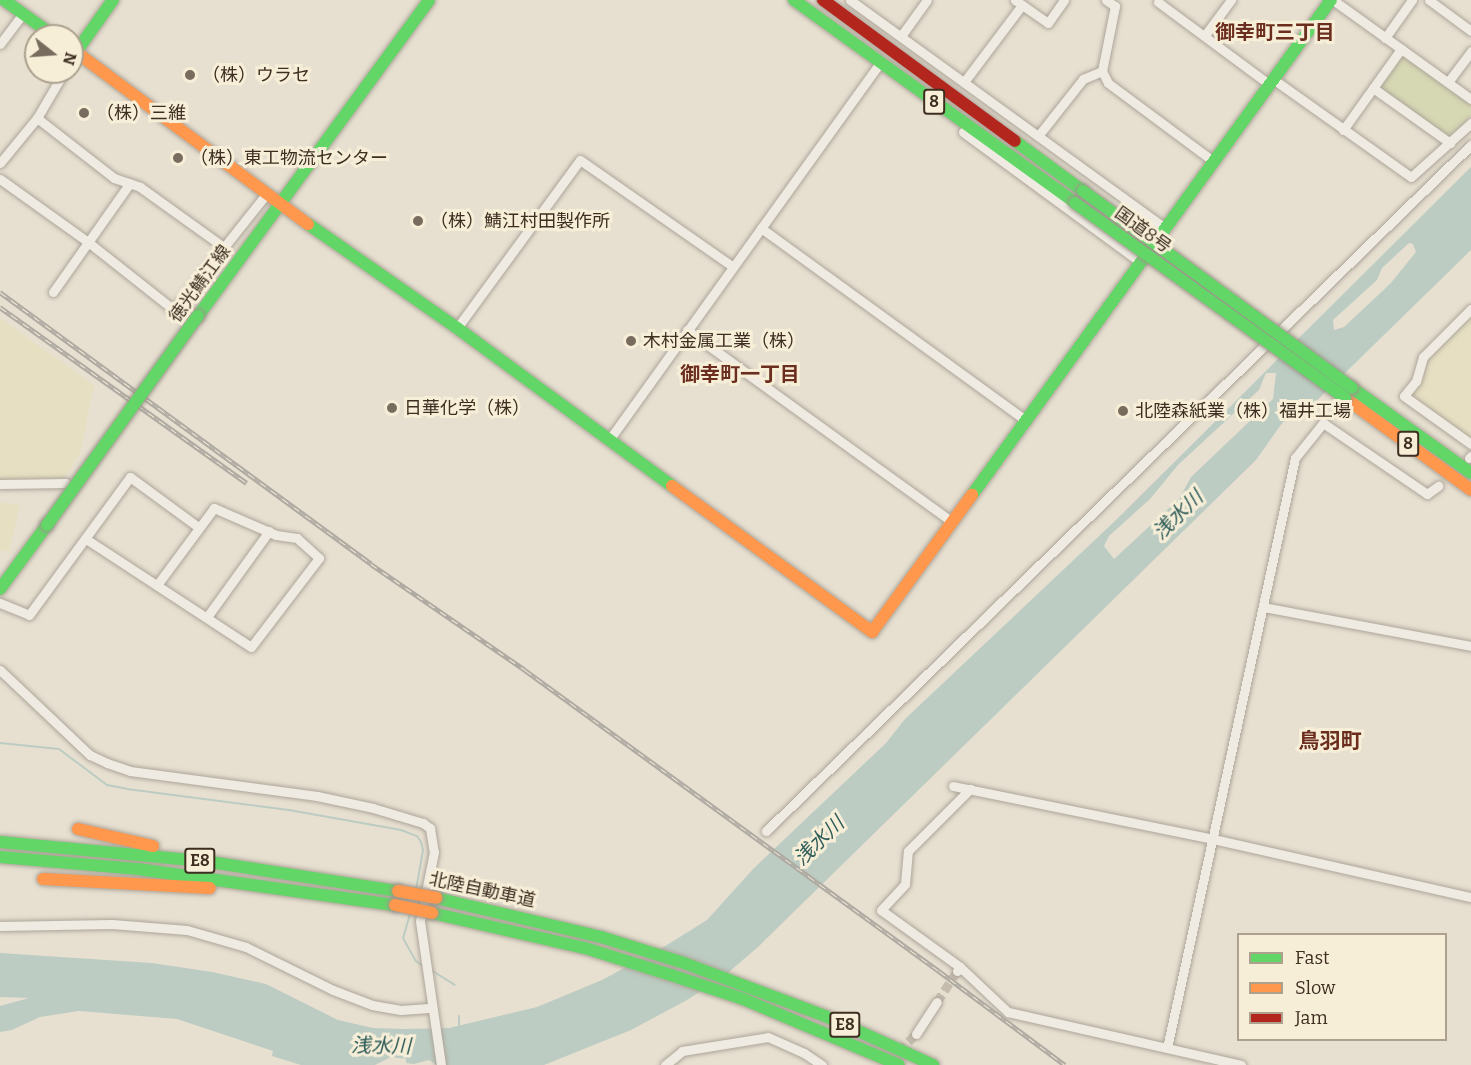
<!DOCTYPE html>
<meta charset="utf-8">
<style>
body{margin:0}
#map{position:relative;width:1471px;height:1065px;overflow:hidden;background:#e7e0d1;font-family:Bitter,"Noto Sans JP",serif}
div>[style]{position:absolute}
.farmland>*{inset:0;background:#e6dfc2}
.green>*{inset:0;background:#d6d7b3}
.water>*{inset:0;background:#bcccc2}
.stream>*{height:2px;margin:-1px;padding:0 1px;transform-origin:1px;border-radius:1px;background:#bcccc2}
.street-tunnel>*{height:9px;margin-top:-4.5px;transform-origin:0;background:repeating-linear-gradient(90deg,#c5bcae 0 9px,transparent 0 13.5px)}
.roads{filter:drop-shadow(0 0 2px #ada599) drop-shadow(0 0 2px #ada599)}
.street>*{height:9px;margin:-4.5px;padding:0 4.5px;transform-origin:4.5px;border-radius:4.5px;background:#efebe3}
.fast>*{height:12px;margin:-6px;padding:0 6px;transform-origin:6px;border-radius:6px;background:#63d668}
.slow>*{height:12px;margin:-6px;padding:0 6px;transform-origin:6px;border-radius:6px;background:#ff974d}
.jam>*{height:12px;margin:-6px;padding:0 6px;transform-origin:6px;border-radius:6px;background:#b3261e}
.rail>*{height:4.5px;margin-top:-2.25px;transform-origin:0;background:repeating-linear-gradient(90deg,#f7eed8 0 7px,#afaaa2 0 14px);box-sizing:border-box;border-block:2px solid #afaaa2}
.bridges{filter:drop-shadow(0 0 2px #9c958a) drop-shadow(0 0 2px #9c958a)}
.fast-bridge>*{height:12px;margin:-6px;padding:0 6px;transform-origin:6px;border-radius:6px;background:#63d668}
.slow-bridge>*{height:12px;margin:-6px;padding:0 6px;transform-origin:6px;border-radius:6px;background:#ff974d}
.dots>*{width:16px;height:16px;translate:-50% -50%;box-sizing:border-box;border:3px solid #f7eed8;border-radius:50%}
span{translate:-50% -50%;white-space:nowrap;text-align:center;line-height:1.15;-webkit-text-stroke:6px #f7eed8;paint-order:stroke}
.shield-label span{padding:2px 4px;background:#f7eed8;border:2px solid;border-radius:4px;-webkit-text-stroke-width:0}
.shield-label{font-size:16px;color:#3d2e20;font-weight:700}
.poi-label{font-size:18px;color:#3d2e20}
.left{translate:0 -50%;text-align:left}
.street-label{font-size:18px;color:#3d2e20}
.neighbourhood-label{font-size:20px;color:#6b2e1e;font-weight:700}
.water-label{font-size:20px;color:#2f5d5a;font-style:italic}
.quarter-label{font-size:21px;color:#6b2e1e;font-weight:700}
.legend{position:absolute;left:1237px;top:933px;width:210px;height:108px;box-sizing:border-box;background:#f7eed8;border:2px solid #ada18e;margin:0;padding:8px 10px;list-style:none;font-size:18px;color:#3d2e20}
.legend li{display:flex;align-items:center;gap:12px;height:30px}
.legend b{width:30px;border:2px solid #ada18e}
.north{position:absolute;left:24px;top:24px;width:60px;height:60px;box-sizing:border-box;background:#f7eed8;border:2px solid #ada18e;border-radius:50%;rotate:107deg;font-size:16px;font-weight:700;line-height:24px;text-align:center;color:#3d2e20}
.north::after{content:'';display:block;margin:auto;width:21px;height:27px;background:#786c5e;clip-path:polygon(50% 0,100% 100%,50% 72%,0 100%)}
</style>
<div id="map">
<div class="farmland">
<i style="clip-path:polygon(1471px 315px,1471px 440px,1412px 397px,1411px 393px,1421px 384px,1428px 359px)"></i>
<i style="clip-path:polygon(0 318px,94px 385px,80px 454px,62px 481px,0 481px)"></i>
<i style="clip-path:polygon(0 502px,20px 505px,9px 552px,0 550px)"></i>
</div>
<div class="green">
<i style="clip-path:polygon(1401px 52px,1471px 102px,1471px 116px,1448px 138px,1377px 87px)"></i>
</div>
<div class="water">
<i style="clip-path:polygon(evenodd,1471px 167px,1471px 250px,1302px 415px,1283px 422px,1256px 460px,758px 947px,723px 977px,687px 1000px,631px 1030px,544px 1065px,437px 1065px,429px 1060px,414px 1064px,406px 1063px,406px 1059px,391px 1057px,375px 1065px,301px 1065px,272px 1056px,273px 1051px,177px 1019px,79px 1011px,40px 1017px,12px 1030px,0 1032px,0 1006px,29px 998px,0 997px,0 953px,152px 963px,212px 972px,266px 984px,338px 1020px,373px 1028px,405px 1029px,449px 1028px,537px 1007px,602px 980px,667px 945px,707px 920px,754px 868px,886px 743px,905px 719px,1115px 521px,1471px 167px,1409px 243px,1413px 244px,1416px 252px,1390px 284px,1344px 327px,1334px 330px,1333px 320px,1377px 280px,1382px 268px,1409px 243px,1471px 167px,1266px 373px,1276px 373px,1273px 399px,1191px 477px,1179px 499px,1114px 559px,1104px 546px,1109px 536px,1150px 499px,1178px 465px,1259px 390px,1266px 373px)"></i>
</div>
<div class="stream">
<i style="left:0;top:743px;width:59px;rotate:5.8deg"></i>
<i style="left:59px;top:749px;width:60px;rotate:36.9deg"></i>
<i style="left:107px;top:785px;width:20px;rotate:11deg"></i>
<i style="left:127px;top:789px;width:163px;rotate:7.4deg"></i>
<i style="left:289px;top:810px;width:114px;rotate:10.1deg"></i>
<i style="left:401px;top:830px;width:17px;rotate:21deg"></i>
<i style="left:417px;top:836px;width:7px;rotate:56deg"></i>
<i style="left:421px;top:842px;width:8px;rotate:76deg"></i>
<i style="left:423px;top:850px;width:39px;rotate:100deg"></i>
<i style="left:410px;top:914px;width:25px;rotate:106deg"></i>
<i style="left:403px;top:938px;width:26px;rotate:61deg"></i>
<i style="left:416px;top:961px;width:9px;rotate:36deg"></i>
<i style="left:431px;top:970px;width:28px;rotate:32deg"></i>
<i style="left:459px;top:1028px;width:12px;rotate:-90deg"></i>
</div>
<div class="street-tunnel">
<i style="left:937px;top:1002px;width:37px;rotate:-57deg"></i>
<i style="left:899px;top:1051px;width:24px;rotate:-45deg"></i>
</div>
<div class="roads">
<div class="street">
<i style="left:850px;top:0;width:387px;rotate:35.9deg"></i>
<i style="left:1015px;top:0;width:40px;rotate:34.9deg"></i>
<i style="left:1048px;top:23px;width:28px;rotate:-55deg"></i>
<i style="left:1106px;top:0;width:11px;rotate:34deg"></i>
<i style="left:1115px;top:6px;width:66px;rotate:101.3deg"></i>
<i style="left:1102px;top:71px;width:13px;rotate:63deg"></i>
<i style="left:1108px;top:83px;width:131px;rotate:36.6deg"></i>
<i style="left:1333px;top:0;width:170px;rotate:35.7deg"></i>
<i style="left:1429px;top:0;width:52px;rotate:36.4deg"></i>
<i style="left:1158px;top:2px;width:138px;rotate:36.5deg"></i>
<i style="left:1205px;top:35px;width:44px;rotate:-53.4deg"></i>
<i style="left:901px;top:36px;width:44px;rotate:-54.2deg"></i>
<i style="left:1385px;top:38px;width:47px;rotate:-54.6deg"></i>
<i style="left:0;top:44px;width:39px;rotate:-53deg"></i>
<i style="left:1273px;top:79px;width:169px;rotate:35.4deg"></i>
<i style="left:1411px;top:177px;width:81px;rotate:-42deg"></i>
<i style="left:964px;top:82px;width:96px;rotate:-53deg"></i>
<i style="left:1448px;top:82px;width:39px;rotate:-53deg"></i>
<i style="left:1373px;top:88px;width:95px;rotate:35.5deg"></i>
<i style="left:37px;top:118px;width:98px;rotate:37.9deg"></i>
<i style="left:114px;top:178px;width:28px;rotate:19deg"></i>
<i style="left:140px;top:187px;width:101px;rotate:35.7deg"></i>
<i style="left:1343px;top:130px;width:100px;rotate:-54.4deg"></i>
<i style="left:963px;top:132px;width:220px;rotate:36.3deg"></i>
<i style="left:1038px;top:136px;width:73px;rotate:-51.7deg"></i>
<i style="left:1083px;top:79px;width:21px;rotate:-23deg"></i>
<i style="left:0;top:163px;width:58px;rotate:-50.6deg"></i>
<i style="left:37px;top:118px;width:53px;rotate:-59.6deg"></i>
<i style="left:0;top:179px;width:108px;rotate:35.6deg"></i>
<i style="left:88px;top:242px;width:110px;rotate:38.3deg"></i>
<i style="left:174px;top:310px;width:149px;rotate:-51.5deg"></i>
<i style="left:761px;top:228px;width:326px;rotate:36deg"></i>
<i style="left:53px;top:292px;width:133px;rotate:-54.8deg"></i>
<i style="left:1471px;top:309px;width:68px;rotate:135deg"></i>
<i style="left:1423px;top:357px;width:25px;rotate:106deg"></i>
<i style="left:1416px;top:381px;width:19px;rotate:129deg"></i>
<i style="left:1404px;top:396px;width:82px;rotate:35.6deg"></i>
<i style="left:457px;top:328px;width:208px;rotate:-53.8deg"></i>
<i style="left:580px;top:160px;width:185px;rotate:34.9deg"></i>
<i style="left:687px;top:330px;width:326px;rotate:35.9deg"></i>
<i style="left:609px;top:440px;width:464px;rotate:-54.3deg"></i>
<i style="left:1469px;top:458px;width:3px;rotate:-45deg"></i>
<i style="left:0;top:484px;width:66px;rotate:-0.9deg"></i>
<i style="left:86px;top:539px;width:197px;rotate:33.2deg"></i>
<i style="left:251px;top:647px;width:112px;rotate:-52.6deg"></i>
<i style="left:319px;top:558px;width:30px;rotate:-138deg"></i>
<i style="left:297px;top:538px;width:21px;rotate:-172deg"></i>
<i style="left:276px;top:535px;width:68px;rotate:-156.5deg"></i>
<i style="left:214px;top:508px;width:96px;rotate:126.5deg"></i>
<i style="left:0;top:603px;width:31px;rotate:22deg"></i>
<i style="left:29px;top:615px;width:171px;rotate:-53.8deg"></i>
<i style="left:130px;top:477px;width:84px;rotate:36.3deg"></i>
<i style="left:1263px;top:607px;width:212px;rotate:10.6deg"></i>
<i style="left:207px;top:617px;width:106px;rotate:-54.2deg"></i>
<i style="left:0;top:670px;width:124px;rotate:43.4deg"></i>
<i style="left:90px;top:755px;width:19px;rotate:25deg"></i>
<i style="left:107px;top:763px;width:24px;rotate:19deg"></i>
<i style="left:130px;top:771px;width:189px;rotate:7.6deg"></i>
<i style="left:317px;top:796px;width:57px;rotate:12.1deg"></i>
<i style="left:373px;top:808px;width:52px;rotate:16.7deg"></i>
<i style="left:423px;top:823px;width:9px;rotate:36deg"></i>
<i style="left:430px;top:828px;width:24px;rotate:81deg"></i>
<i style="left:434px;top:852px;width:70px;rotate:101.5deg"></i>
<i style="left:420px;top:921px;width:146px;rotate:81.7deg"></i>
<i style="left:953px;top:786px;width:265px;rotate:11.5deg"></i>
<i style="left:1213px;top:839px;width:264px;rotate:12.7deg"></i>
<i style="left:766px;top:831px;width:984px;rotate:-44.22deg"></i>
<i style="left:0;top:926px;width:112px;rotate:-1deg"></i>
<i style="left:112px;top:924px;width:75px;rotate:4.6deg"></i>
<i style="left:187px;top:930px;width:61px;rotate:16.1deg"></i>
<i style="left:246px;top:947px;width:97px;rotate:26.3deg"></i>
<i style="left:333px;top:990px;width:42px;rotate:21deg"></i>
<i style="left:372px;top:1005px;width:29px;rotate:10deg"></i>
<i style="left:401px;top:1010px;width:31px;rotate:-4deg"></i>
<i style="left:960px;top:967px;width:97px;rotate:-144.2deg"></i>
<i style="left:881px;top:910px;width:35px;rotate:-47deg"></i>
<i style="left:905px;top:884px;width:33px;rotate:-85deg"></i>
<i style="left:908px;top:851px;width:88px;rotate:-45deg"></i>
<i style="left:957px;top:971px;width:5px;rotate:-53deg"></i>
<i style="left:960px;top:967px;width:66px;rotate:43.2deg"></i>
<i style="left:1008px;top:1012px;width:239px;rotate:12.8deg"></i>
<i style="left:916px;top:1034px;width:38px;rotate:-57deg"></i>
<i style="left:1167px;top:1048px;width:604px;rotate:-77.76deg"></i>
<i style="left:1295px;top:458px;width:45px;rotate:-51.3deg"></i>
<i style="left:1323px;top:423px;width:126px;rotate:34.3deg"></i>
<i style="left:1427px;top:494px;width:14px;rotate:-36deg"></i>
<i style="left:665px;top:1065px;width:22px;rotate:-39deg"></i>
<i style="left:682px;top:1051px;width:87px;rotate:-9.2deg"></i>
<i style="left:768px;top:1037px;width:39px;rotate:24deg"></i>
<i style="left:804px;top:1053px;width:22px;rotate:34deg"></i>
</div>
<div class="fast">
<i style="left:4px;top:0;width:62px;rotate:35.8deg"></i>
<i style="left:794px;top:0;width:347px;rotate:35.8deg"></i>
<i style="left:76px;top:52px;width:64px;rotate:-54.6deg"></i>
<i style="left:1015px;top:141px;width:84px;rotate:36.3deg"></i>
<i style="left:308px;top:224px;width:182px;rotate:34.9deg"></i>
<i style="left:457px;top:328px;width:267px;rotate:36.3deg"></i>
<i style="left:198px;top:316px;width:391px;rotate:-53.8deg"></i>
<i style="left:1352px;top:388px;width:146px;rotate:35.5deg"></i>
<i style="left:972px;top:495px;width:611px;rotate:-54.05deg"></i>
<i style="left:0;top:589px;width:79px;rotate:-53.7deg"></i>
<i style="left:0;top:842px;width:211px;rotate:5.4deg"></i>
<i style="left:210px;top:862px;width:190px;rotate:8.8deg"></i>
<i style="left:0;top:857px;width:139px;rotate:5deg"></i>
<i style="left:138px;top:869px;width:260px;rotate:8deg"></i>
<i style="left:436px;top:898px;width:170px;rotate:13.3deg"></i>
<i style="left:601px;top:937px;width:87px;rotate:17.4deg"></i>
<i style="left:684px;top:963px;width:151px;rotate:20.6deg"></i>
<i style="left:825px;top:1016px;width:119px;rotate:24.4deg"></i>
<i style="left:432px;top:913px;width:157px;rotate:12.9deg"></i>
<i style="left:585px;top:948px;width:90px;rotate:17.4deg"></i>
<i style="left:671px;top:975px;width:76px;rotate:18.4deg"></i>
<i style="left:743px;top:999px;width:169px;rotate:22.9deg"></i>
</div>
<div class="slow">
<i style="left:72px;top:49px;width:294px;rotate:36.6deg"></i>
<i style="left:1345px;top:398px;width:156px;rotate:36.1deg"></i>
<i style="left:672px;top:486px;width:248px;rotate:36.1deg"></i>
<i style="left:872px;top:632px;width:170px;rotate:-53.9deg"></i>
<i style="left:78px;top:829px;width:77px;rotate:12.8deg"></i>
<i style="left:43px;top:879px;width:167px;rotate:3.1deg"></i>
</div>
<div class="jam">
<i style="left:823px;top:0;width:238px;rotate:36.3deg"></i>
</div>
</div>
<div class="rail">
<i style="left:0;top:292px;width:460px;rotate:36.2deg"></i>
<i style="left:371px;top:564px;width:187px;rotate:34.5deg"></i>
<i style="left:525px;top:670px;width:512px;rotate:36.02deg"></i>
<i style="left:939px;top:971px;width:157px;rotate:36.7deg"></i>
<i style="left:0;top:307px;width:303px;rotate:35.5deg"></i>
</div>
<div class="bridges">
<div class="fast-bridge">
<i style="left:1083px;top:191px;width:333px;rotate:36.2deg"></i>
<i style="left:1075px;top:203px;width:333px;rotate:35.8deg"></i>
<i style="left:47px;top:525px;width:258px;rotate:-54.2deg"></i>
</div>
<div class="slow-bridge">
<i style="left:398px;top:891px;width:39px;rotate:10deg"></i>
<i style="left:395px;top:905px;width:38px;rotate:12deg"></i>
</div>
</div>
<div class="dots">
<i style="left:190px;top:75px;background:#786c5e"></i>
<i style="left:84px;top:113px;background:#786c5e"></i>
<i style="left:178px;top:158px;background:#786c5e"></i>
<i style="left:418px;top:221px;background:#786c5e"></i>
<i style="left:631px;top:341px;background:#786c5e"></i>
<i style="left:392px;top:408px;background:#786c5e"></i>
<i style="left:1123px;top:411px;background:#786c5e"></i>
</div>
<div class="shield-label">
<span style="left:934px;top:102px">8</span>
<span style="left:1408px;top:444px">8</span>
<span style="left:200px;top:861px">E8</span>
<span style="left:845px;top:1025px">E8</span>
</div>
<div class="poi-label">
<span class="left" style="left:202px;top:75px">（株）ウラセ</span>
<span class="left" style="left:96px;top:113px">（株）三維</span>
<span class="left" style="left:190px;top:158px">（株）東工物流センター</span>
<span class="left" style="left:430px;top:221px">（株）鯖江村田製作所</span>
<span class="left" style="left:643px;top:341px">木村金属工業（株）</span>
<span class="left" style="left:404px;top:408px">日華化学（株）</span>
<span class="left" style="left:1135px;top:411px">北陸森紙業（株）福井工場</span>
</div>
<div class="street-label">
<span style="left:1143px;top:230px;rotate:36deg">国道8号</span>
<span style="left:200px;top:284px;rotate:-54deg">徳光鯖江線</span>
<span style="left:482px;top:890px;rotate:12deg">北陸自動車道</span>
</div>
<div class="neighbourhood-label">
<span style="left:1275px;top:32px">御幸町三丁目</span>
<span style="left:740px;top:374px">御幸町一丁目</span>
</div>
<div class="water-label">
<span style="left:1178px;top:515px;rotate:-44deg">浅水川</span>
<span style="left:819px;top:841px;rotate:-44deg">浅水川</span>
<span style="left:381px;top:1046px;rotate:1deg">浅水川</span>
</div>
<div class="quarter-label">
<span style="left:1330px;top:741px">鳥羽町</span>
</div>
<ul class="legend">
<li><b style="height:8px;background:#63d668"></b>Fast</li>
<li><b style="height:8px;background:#ff974d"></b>Slow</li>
<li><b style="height:8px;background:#b3261e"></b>Jam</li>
</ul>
<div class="north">N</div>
</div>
